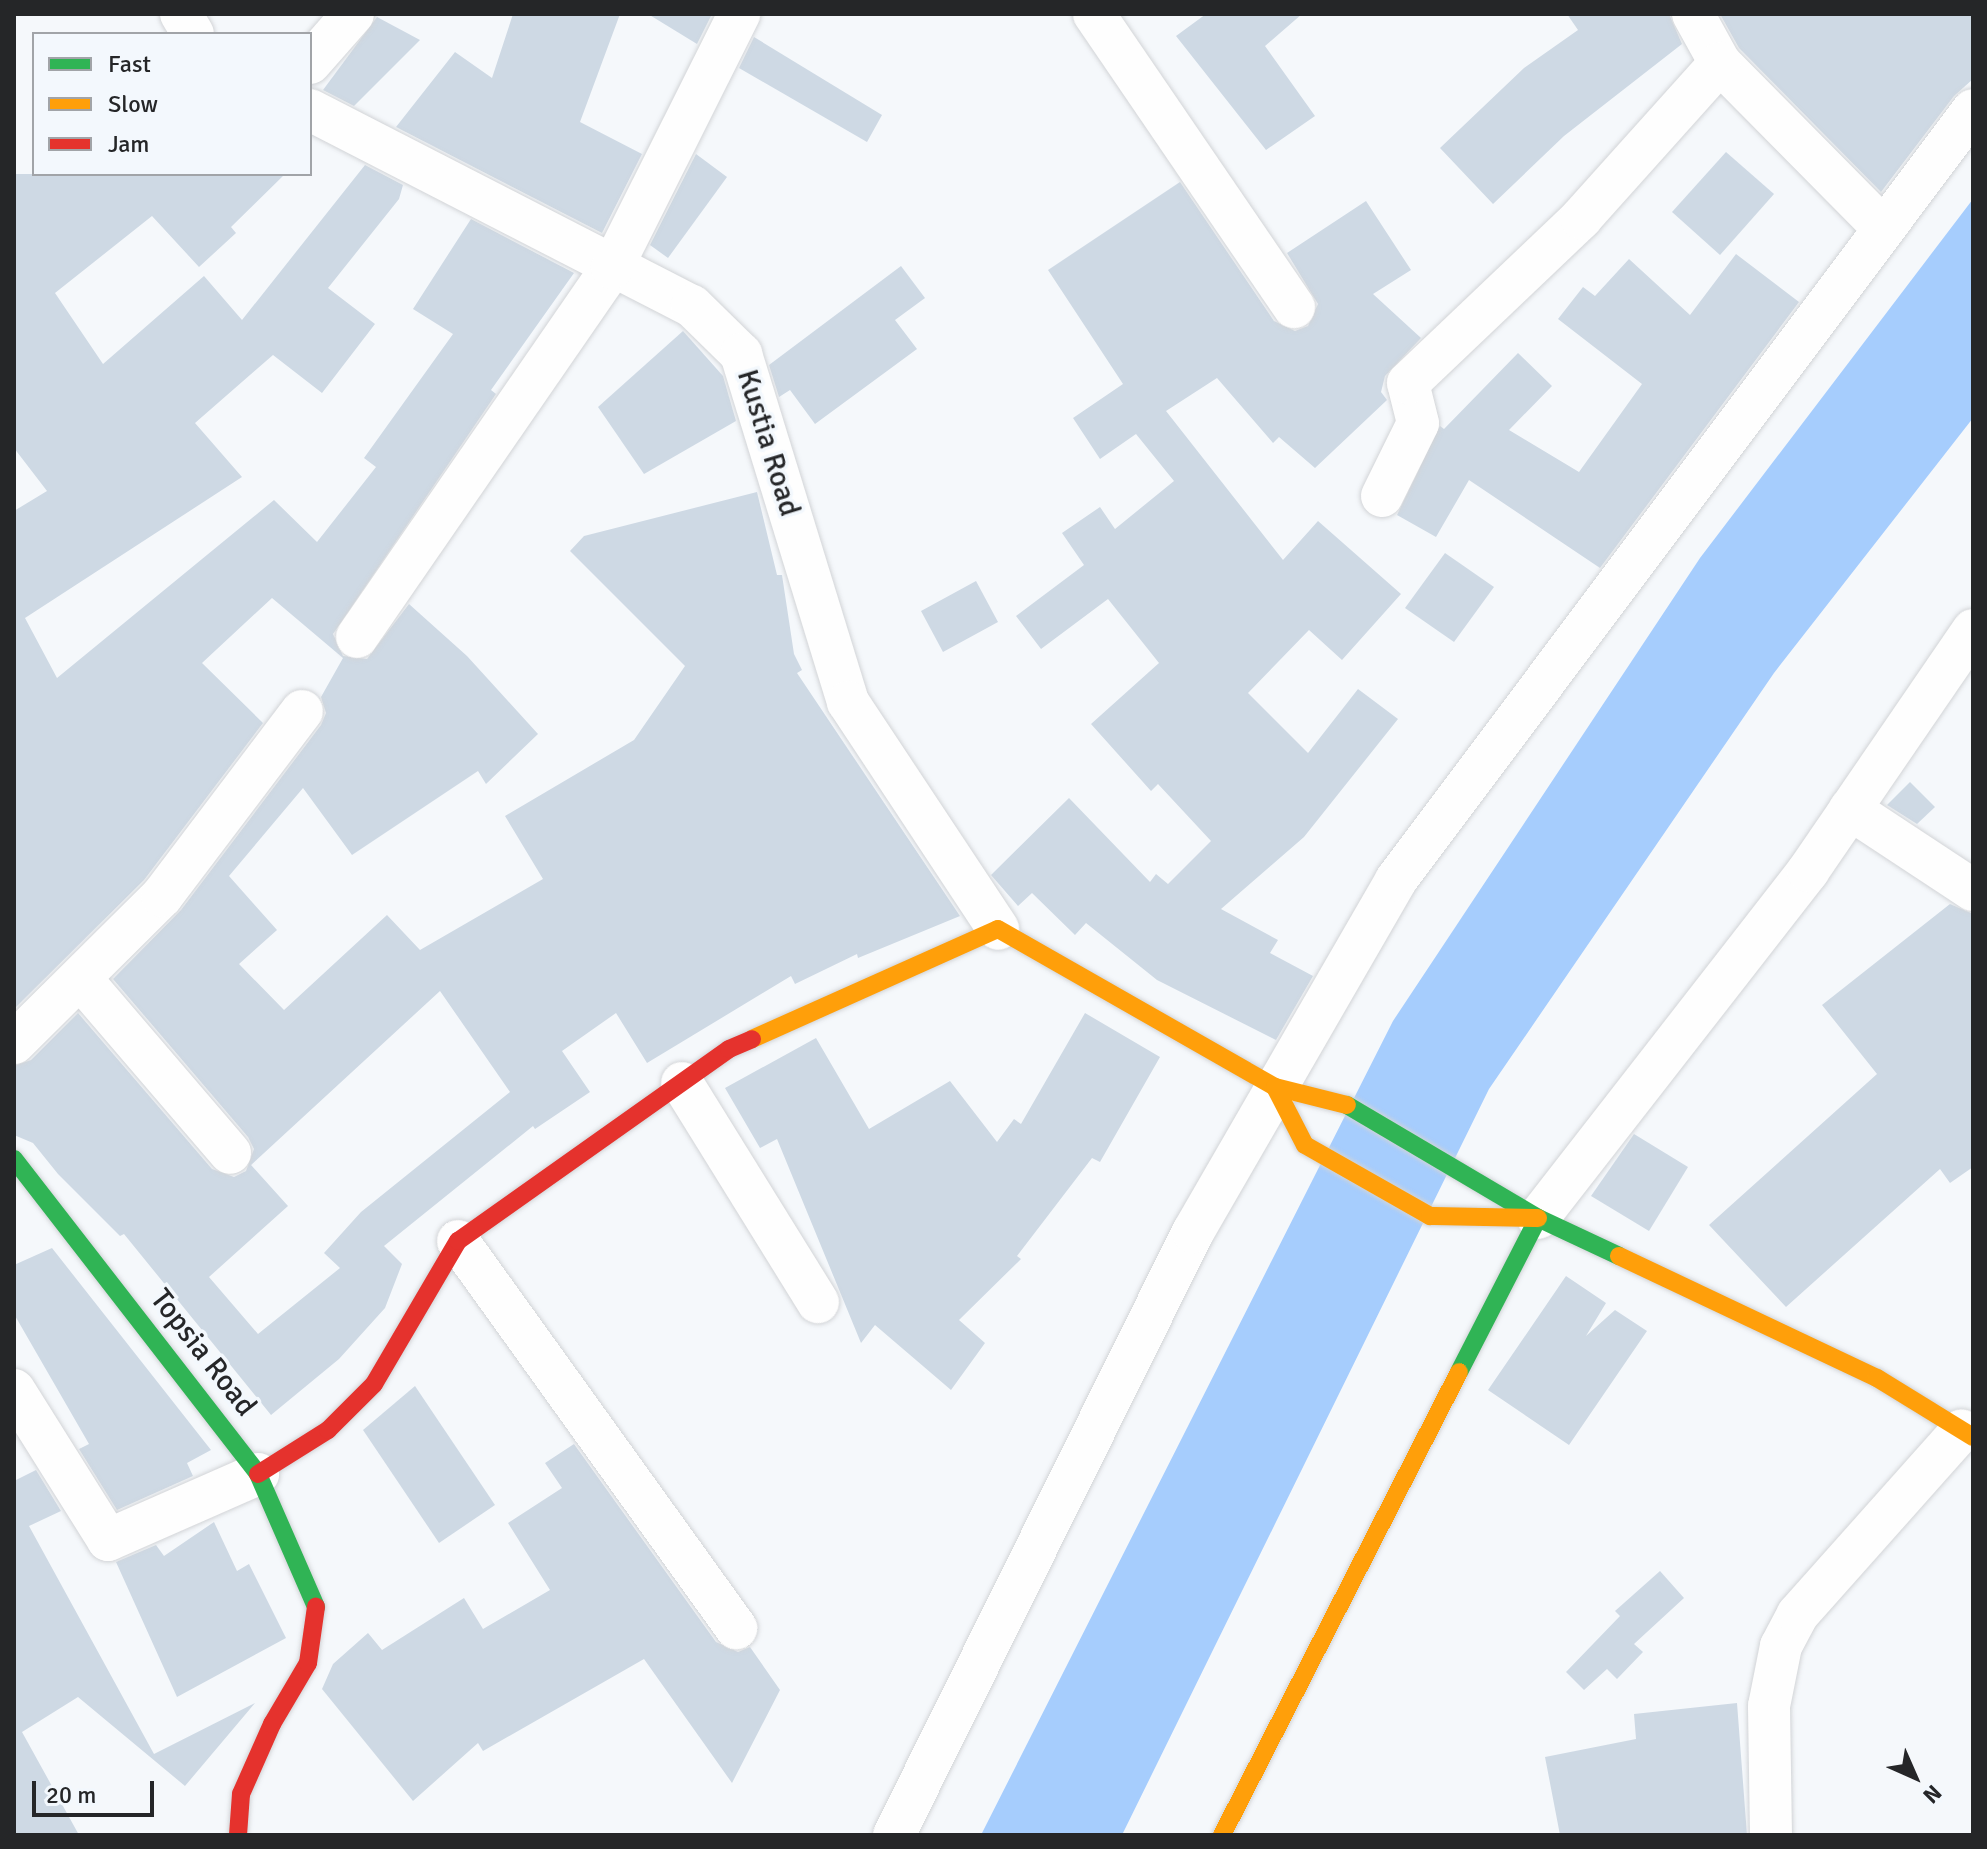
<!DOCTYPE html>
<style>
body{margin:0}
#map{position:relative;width:1987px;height:1849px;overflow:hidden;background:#f5f8fb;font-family:Signika,sans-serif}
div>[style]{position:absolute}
.water>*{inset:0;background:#a6cdfd}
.building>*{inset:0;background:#ced9e4}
.roads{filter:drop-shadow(0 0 2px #d2d4d7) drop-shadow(0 0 2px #d2d4d7)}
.street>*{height:42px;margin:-21px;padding:0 21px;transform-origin:21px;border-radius:21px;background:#fefefe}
.fast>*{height:18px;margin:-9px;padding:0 9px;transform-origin:9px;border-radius:9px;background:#30b455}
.slow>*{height:18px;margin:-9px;padding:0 9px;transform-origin:9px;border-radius:9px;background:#ff9f0a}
.jam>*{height:18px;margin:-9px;padding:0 9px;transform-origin:9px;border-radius:9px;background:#e5322d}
span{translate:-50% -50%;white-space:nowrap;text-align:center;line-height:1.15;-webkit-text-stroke:7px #f3f8fd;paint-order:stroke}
.street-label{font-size:30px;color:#252628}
.frame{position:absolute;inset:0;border:16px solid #252628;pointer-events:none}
.legend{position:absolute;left:32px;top:32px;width:280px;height:144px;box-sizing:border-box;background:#f3f8fd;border:2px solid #a1a4a8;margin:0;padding:10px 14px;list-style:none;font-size:24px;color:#252628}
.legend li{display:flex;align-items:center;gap:16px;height:40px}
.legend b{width:40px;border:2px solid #a1a4a8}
.north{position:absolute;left:1875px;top:1737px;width:80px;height:80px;-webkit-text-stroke:6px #f3f8fd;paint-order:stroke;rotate:135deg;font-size:22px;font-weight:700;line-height:32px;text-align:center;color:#252628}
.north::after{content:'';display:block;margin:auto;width:28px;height:36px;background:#252628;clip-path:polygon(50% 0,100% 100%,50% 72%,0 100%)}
.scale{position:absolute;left:32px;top:1781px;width:122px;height:36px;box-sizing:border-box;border:4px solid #252628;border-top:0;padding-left:10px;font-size:24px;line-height:28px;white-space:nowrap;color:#252628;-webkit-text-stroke:6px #f3f8fd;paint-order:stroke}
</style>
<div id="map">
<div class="water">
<i style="clip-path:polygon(1973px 199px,1973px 418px,1774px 673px,1489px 1089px,1122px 1835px,981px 1835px,1393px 1021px,1700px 558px)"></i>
</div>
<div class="building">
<i style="clip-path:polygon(513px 14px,620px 14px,580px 122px,642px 154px,602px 233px,396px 127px,455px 52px,492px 78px)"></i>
<i style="clip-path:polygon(648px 14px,712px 14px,697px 44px)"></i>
<i style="clip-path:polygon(1206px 14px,1302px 14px,1265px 46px,1315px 116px,1266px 150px,1176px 36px)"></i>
<i style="clip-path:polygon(1567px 14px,1669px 14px,1682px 44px,1564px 136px,1493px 204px,1440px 148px,1524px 68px,1578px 30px)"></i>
<i style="clip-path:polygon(1720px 14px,1973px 14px,1973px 79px,1954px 96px,1881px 192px,1739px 48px)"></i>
<i style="clip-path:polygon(377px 17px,420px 40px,354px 106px,323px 90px)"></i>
<i style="clip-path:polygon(754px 37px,882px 115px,867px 142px,739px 68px)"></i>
<i style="clip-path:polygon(1726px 152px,1774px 194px,1720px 255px,1672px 212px)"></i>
<i style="clip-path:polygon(696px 154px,727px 177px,668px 258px,650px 245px)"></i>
<i style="clip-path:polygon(evenodd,365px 165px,403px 185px,399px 199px,328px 288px,375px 324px,322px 393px,273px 355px,195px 423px,242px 477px,25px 618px,57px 678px,274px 500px,317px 542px,376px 467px,364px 458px,453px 334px,413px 309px,471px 219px,574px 273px,491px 390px,496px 394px,333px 634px,343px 656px,367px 659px,409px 604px,467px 656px,538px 734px,486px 784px,478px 771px,352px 855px,303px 788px,229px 876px,277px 930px,239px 964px,284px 1010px,387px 915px,420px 950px,543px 879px,505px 816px,634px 740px,685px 666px,570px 551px,584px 536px,757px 492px,777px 575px,782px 575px,794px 654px,802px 670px,797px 673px,960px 916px,858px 958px,857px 954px,795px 984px,791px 976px,647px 1063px,616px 1013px,562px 1051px,590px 1092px,535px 1129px,533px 1126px,384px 1246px,402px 1264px,385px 1308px,339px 1359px,271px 1415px,124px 1234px,120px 1236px,58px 1174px,33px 1143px,14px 1135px,14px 1066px,31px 1060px,78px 1013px,212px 1169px,234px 1177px,246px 1171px,254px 1149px,248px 1137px,113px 979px,181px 910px,321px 725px,326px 713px,321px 697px,343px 658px,272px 598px,202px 663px,263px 723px,144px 880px,14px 1009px,14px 511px,47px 491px,14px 448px,14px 174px,285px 174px,231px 227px,236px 233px,199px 267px,152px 216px,55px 293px,103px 364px,204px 276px,242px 320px,365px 165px,440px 991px,510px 1092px,361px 1212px,324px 1253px,340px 1268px,258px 1334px,209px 1277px,288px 1206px,251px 1165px,440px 991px)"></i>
<i style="clip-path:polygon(1180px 182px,1274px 321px,1295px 331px,1308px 326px,1318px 304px,1287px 253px,1366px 201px,1411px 270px,1373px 294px,1421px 338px,1385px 376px,1381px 392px,1387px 400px,1315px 468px,1279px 437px,1273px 443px,1217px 378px,1166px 411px,1283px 560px,1318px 521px,1401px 594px,1342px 660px,1309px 630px,1248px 693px,1308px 753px,1358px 689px,1398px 719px,1304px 837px,1221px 909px,1278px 940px,1270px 953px,1313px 976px,1276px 1040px,1157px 980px,1086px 923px,1075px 935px,1032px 893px,1018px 906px,991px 875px,1069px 798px,1150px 882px,1156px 874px,1168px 884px,1211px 841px,1158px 784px,1151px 791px,1091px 724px,1159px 663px,1108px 599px,1041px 649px,1016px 616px,1084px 565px,1062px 533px,1100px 507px,1115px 529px,1174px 481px,1136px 434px,1100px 459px,1073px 418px,1123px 384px,1048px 270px)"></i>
<i style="clip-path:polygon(1736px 254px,1799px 302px,1600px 568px,1469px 480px,1436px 537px,1397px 515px,1440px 426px,1444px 429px,1518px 353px,1552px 386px,1509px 430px,1579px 472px,1642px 384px,1558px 319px,1583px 287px,1595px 296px,1629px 259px,1690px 315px)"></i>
<i style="clip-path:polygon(901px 266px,925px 298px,895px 320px,917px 349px,815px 424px,790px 390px,779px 397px,769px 365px)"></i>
<i style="clip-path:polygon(683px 331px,723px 376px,736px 421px,644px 474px,598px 407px)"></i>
<i style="clip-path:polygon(1445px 553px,1494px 587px,1454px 642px,1405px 608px)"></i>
<i style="clip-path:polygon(976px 581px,998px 622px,943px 652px,921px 611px)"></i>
<i style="clip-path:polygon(1910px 782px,1935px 807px,1917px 824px,1887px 805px)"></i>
<i style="clip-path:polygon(1950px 904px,1973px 914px,1973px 1167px,1950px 1183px,1940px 1169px,1786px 1307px,1709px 1225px,1877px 1074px,1822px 1005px)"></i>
<i style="clip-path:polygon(1085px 1013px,1160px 1057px,1100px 1162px,1092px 1158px,1017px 1256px,1021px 1259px,959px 1320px,985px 1343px,951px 1390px,875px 1325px,861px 1343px,777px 1139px,760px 1148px,725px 1088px,816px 1038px,869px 1129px,950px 1081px,997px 1142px,1014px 1119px,1021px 1124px)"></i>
<i style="clip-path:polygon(1634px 1134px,1688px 1167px,1649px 1231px,1591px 1196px)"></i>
<i style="clip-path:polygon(52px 1248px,211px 1450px,187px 1463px,193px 1476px,117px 1510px,79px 1449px,89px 1444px,14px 1314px,14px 1265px)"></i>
<i style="clip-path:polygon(1566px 1276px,1606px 1303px,1586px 1336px,1615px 1310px,1647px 1331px,1569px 1445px,1488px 1390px)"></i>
<i style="clip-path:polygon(415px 1386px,495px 1505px,439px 1543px,363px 1430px)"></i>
<i style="clip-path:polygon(574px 1444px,716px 1642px,738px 1652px,750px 1647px,780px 1690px,732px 1783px,644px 1659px,483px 1751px,478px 1743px,413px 1801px,322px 1689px,333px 1664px,368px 1633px,382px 1650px,464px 1598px,483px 1629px,550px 1590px,508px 1523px,562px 1488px,545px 1463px)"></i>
<i style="clip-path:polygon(36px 1470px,61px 1511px,29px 1526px,154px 1754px,255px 1703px,185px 1786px,78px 1697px,22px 1732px,79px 1835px,14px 1835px,14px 1481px)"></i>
<i style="clip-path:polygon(214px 1522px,237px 1571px,249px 1564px,286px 1638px,177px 1697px,116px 1562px,156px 1545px,164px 1556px)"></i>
<i style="clip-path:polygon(1660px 1571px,1684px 1598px,1634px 1644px,1643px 1652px,1617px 1679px,1607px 1669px,1584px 1690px,1566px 1672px,1620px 1616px,1615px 1611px)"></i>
<i style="clip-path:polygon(1737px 1703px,1747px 1835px,1560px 1835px,1545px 1757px,1636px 1739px,1634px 1714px)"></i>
</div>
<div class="roads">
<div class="street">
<i style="left:181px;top:14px;width:23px;rotate:59deg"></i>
<i style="left:1094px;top:14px;width:355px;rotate:55.7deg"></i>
<i style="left:1693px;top:14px;width:56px;rotate:61.1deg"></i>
<i style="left:1720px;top:63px;width:232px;rotate:45.3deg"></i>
<i style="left:310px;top:63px;width:65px;rotate:-48.7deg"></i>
<i style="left:310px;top:110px;width:429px;rotate:27.2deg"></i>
<i style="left:692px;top:306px;width:69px;rotate:44.4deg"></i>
<i style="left:741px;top:354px;width:364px;rotate:72.9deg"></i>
<i style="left:848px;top:702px;width:272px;rotate:56.5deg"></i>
<i style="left:1382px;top:496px;width:81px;rotate:-63.7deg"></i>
<i style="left:1418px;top:423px;width:41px;rotate:-104deg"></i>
<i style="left:1408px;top:383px;width:239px;rotate:-43.6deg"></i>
<i style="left:1581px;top:218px;width:208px;rotate:-48.1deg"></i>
<i style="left:357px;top:637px;width:449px;rotate:-55.4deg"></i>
<i style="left:612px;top:268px;width:284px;rotate:-63.4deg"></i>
<i style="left:1850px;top:809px;width:147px;rotate:33.4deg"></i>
<i style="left:81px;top:979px;width:229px;rotate:49.4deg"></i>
<i style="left:14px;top:1043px;width:209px;rotate:-44.8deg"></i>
<i style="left:162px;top:896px;width:232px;rotate:-52.9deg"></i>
<i style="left:682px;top:1083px;width:258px;rotate:58.2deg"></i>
<i style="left:1538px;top:1218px;width:440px;rotate:-52.1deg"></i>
<i style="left:1808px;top:871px;width:292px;rotate:-55.6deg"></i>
<i style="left:458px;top:1241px;width:477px;rotate:54.3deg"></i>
<i style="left:14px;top:1390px;width:177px;rotate:57.9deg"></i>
<i style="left:108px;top:1540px;width:164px;rotate:-23.7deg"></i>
<i style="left:894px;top:1835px;width:673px;rotate:-63.63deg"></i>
<i style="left:1193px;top:1232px;width:406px;rotate:-60deg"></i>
<i style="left:1396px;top:880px;width:962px;rotate:-53.15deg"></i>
<i style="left:1771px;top:1835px;width:129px;rotate:-90.9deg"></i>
<i style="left:1769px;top:1706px;width:61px;rotate:-78.7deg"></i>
<i style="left:1781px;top:1646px;width:36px;rotate:-62deg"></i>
<i style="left:1798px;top:1614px;width:246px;rotate:-48.3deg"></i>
</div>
<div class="fast">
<i style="left:1347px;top:1105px;width:222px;rotate:30.6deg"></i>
<i style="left:1538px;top:1218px;width:89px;rotate:25.1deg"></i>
<i style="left:14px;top:1159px;width:398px;rotate:52.2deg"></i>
<i style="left:258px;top:1474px;width:145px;rotate:66.4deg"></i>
<i style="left:1459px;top:1372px;width:173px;rotate:-62.8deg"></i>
</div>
<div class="slow">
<i style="left:752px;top:1039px;width:269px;rotate:-24.1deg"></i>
<i style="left:998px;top:929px;width:319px;rotate:29.7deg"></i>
<i style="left:1275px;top:1087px;width:74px;rotate:14deg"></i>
<i style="left:1275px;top:1087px;width:65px;rotate:62.7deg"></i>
<i style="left:1305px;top:1145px;width:144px;rotate:29.6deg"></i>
<i style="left:1430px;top:1216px;width:108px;rotate:1.1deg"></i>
<i style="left:1619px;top:1256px;width:285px;rotate:25.3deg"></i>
<i style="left:1877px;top:1378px;width:113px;rotate:31.6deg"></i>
<i style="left:1222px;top:1835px;width:520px;rotate:-62.89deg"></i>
</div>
<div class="jam">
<i style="left:258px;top:1474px;width:83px;rotate:-32.2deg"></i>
<i style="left:328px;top:1430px;width:65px;rotate:-45deg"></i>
<i style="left:374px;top:1384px;width:166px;rotate:-59.6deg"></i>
<i style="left:458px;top:1241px;width:332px;rotate:-35.3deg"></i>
<i style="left:729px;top:1049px;width:25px;rotate:-23deg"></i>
<i style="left:238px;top:1835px;width:41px;rotate:-85.8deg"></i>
<i style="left:241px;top:1794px;width:77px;rotate:-66.1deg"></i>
<i style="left:272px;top:1724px;width:71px;rotate:-59.5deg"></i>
<i style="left:308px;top:1663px;width:57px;rotate:-81.9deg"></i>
</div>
</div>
<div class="street-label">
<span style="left:768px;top:443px;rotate:73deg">Kustia Road</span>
<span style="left:203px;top:1353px;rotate:52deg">Topsia Road</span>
</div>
<div class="frame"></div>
<ul class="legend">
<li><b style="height:10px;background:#30b455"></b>Fast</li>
<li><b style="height:10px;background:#ff9f0a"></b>Slow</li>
<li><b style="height:10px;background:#e5322d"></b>Jam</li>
</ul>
<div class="north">N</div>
<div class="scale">20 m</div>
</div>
